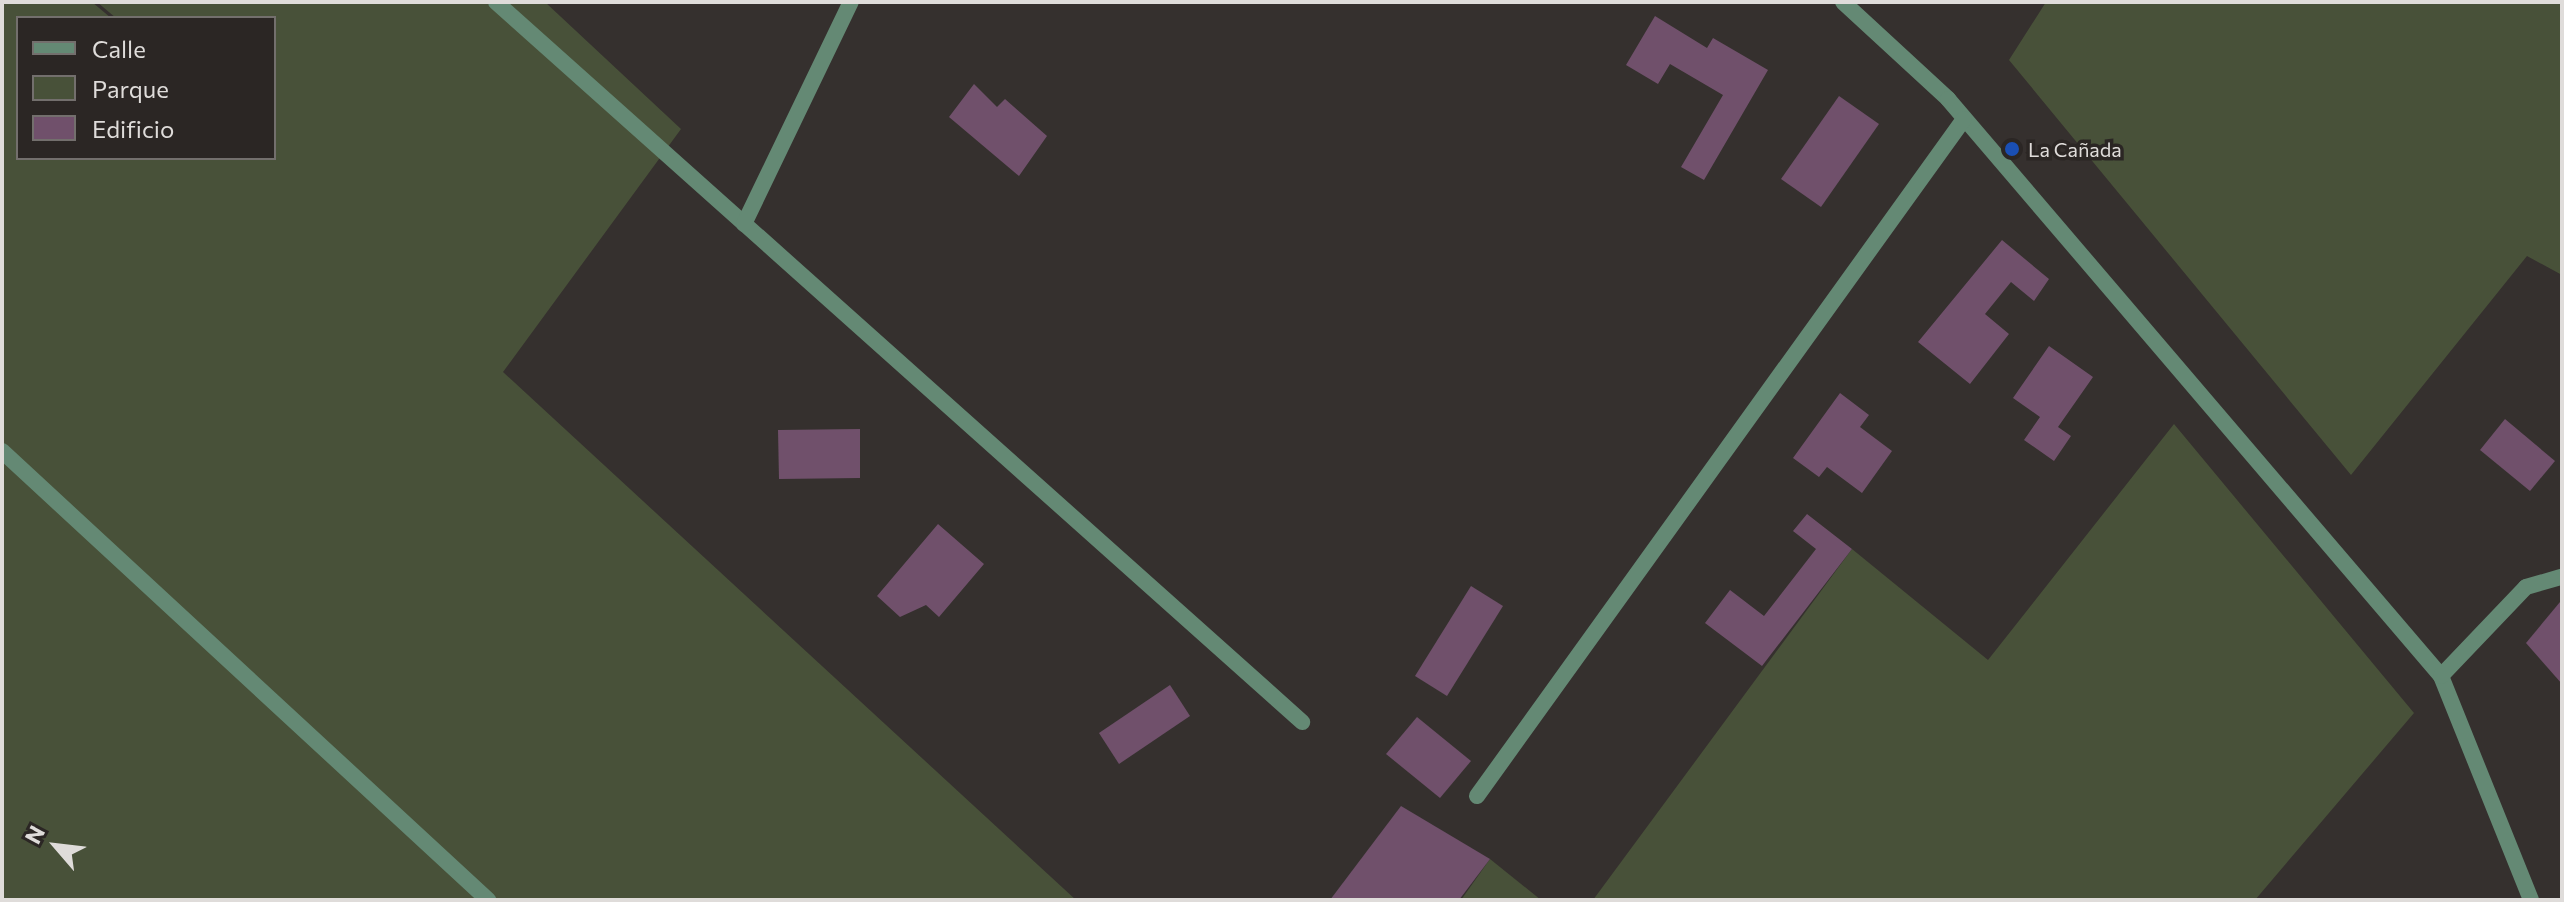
<!DOCTYPE html>
<meta charset="utf-8">
<style>
body{margin:0}
#map{position:relative;width:2564px;height:902px;overflow:hidden;background:#35302e;font-family:Commissioner,sans-serif}
div>[style]{position:absolute}
.green>*{inset:0;background:#485139}
.building>*{inset:0;background:#70506b}
.minor>*{height:16px;margin:-8px;padding:0 8px;transform-origin:8px;border-radius:8px;background:#648974}
.dots>*{width:22px;height:22px;translate:-50% -50%;box-sizing:border-box;border:4px solid #2b2624;border-radius:50%}
span{translate:-50% -50%;white-space:nowrap;text-align:center;line-height:1.15;-webkit-text-stroke:7px #2b2624;paint-order:stroke}
.poi-label{font-size:20px;color:#dfdcda}
.left{translate:0 -50%;text-align:left}
.frame{position:absolute;inset:0;border:4px solid #dfdcda;pointer-events:none}
.legend{position:absolute;left:16px;top:16px;width:260px;height:144px;box-sizing:border-box;background:#2b2624;border:2px solid #736f6d;margin:0;padding:10px 14px;list-style:none;font-size:24px;color:#dfdcda}
.legend li{display:flex;align-items:center;gap:16px;height:40px}
.legend b{width:40px;border:2px solid #736f6d}
.north{position:absolute;left:16px;top:806px;width:80px;height:80px;-webkit-text-stroke:6px #2b2624;paint-order:stroke;rotate:298deg;font-size:22px;font-weight:700;line-height:32px;text-align:center;color:#dfdcda}
.north::after{content:'';display:block;margin:auto;width:28px;height:36px;background:#dfdcda;clip-path:polygon(50% 0,100% 100%,50% 72%,0 100%)}
</style>
<div id="map">
<div class="green">
<i style="clip-path:polygon(2px 2px,92px 2px,111px 18px,18px 18px,18px 158px,274px 158px,274px 18px,116px 18px,97px 2px,545px 2px,681px 129px,503px 372px,1076px 900px,2px 900px)"></i>
<i style="clip-path:polygon(2046px 2px,2562px 2px,2562px 275px,2527px 256px,2351px 475px,2009px 60px)"></i>
<i style="clip-path:polygon(2174px 424px,2414px 713px,2255px 900px,1593px 900px,1852px 549px,1988px 660px)"></i>
<i style="clip-path:polygon(1490px 859px,1541px 900px,1461px 900px)"></i>
</div>
<div class="building">
<i style="clip-path:polygon(1655px 16px,1707px 48px,1713px 38px,1768px 70px,1704px 180px,1681px 167px,1723px 95px,1670px 64px,1658px 84px,1626px 65px)"></i>
<i style="clip-path:polygon(974px 84px,997px 107px,1005px 99px,1047px 136px,1019px 176px,949px 117px)"></i>
<i style="clip-path:polygon(1839px 96px,1879px 124px,1821px 207px,1781px 179px)"></i>
<i style="clip-path:polygon(2002px 240px,2049px 279px,2034px 301px,2011px 282px,1985px 314px,2009px 334px,1970px 384px,1918px 342px)"></i>
<i style="clip-path:polygon(2049px 346px,2093px 377px,2058px 427px,2071px 436px,2054px 461px,2024px 440px,2040px 417px,2013px 398px)"></i>
<i style="clip-path:polygon(1840px 393px,1869px 415px,1860px 427px,1892px 451px,1862px 493px,1827px 467px,1819px 477px,1793px 458px)"></i>
<i style="clip-path:polygon(2505px 419px,2555px 461px,2530px 491px,2480px 450px)"></i>
<i style="clip-path:polygon(860px 429px,860px 478px,779px 479px,778px 430px)"></i>
<i style="clip-path:polygon(1807px 514px,1852px 549px,1762px 666px,1705px 623px,1730px 590px,1764px 616px,1816px 549px,1793px 531px)"></i>
<i style="clip-path:polygon(938px 524px,984px 564px,939px 617px,926px 605px,900px 617px,877px 596px)"></i>
<i style="clip-path:polygon(1471px 586px,1503px 606px,1447px 696px,1415px 676px)"></i>
<i style="clip-path:polygon(2560px 602px,2562px 604px,2562px 684px,2526px 643px)"></i>
<i style="clip-path:polygon(1170px 685px,1190px 716px,1119px 764px,1099px 733px)"></i>
<i style="clip-path:polygon(1417px 717px,1471px 761px,1440px 798px,1386px 754px)"></i>
<i style="clip-path:polygon(1401px 806px,1490px 859px,1459px 900px,1330px 900px)"></i>
</div>
<div class="minor">
<i style="left:496px;top:2px;width:1081px;rotate:41.77deg"></i>
<i style="left:1843px;top:2px;width:143px;rotate:42.7deg"></i>
<i style="left:1948px;top:99px;width:759px;rotate:49.49deg"></i>
<i style="left:2441px;top:676px;width:241px;rotate:68.1deg"></i>
<i style="left:744px;top:224px;width:246px;rotate:-64.3deg"></i>
<i style="left:2px;top:451px;width:662px;rotate:42.73deg"></i>
<i style="left:2441px;top:676px;width:123px;rotate:-46.3deg"></i>
<i style="left:2526px;top:587px;width:37px;rotate:-16deg"></i>
<i style="left:1477px;top:796px;width:834px;rotate:-54.27deg"></i>
</div>
<div class="dots">
<i style="left:2012px;top:149px;background:#1a4fb4"></i>
</div>
<div class="poi-label">
<span class="left" style="left:2028px;top:149px">La Cañada</span>
</div>
<div class="frame"></div>
<ul class="legend">
<li><b style="height:10px;background:#648974"></b>Calle</li>
<li><b style="height:22px;background:#485139"></b>Parque</li>
<li><b style="height:22px;background:#70506b"></b>Edificio</li>
</ul>
<div class="north">N</div>
</div>
